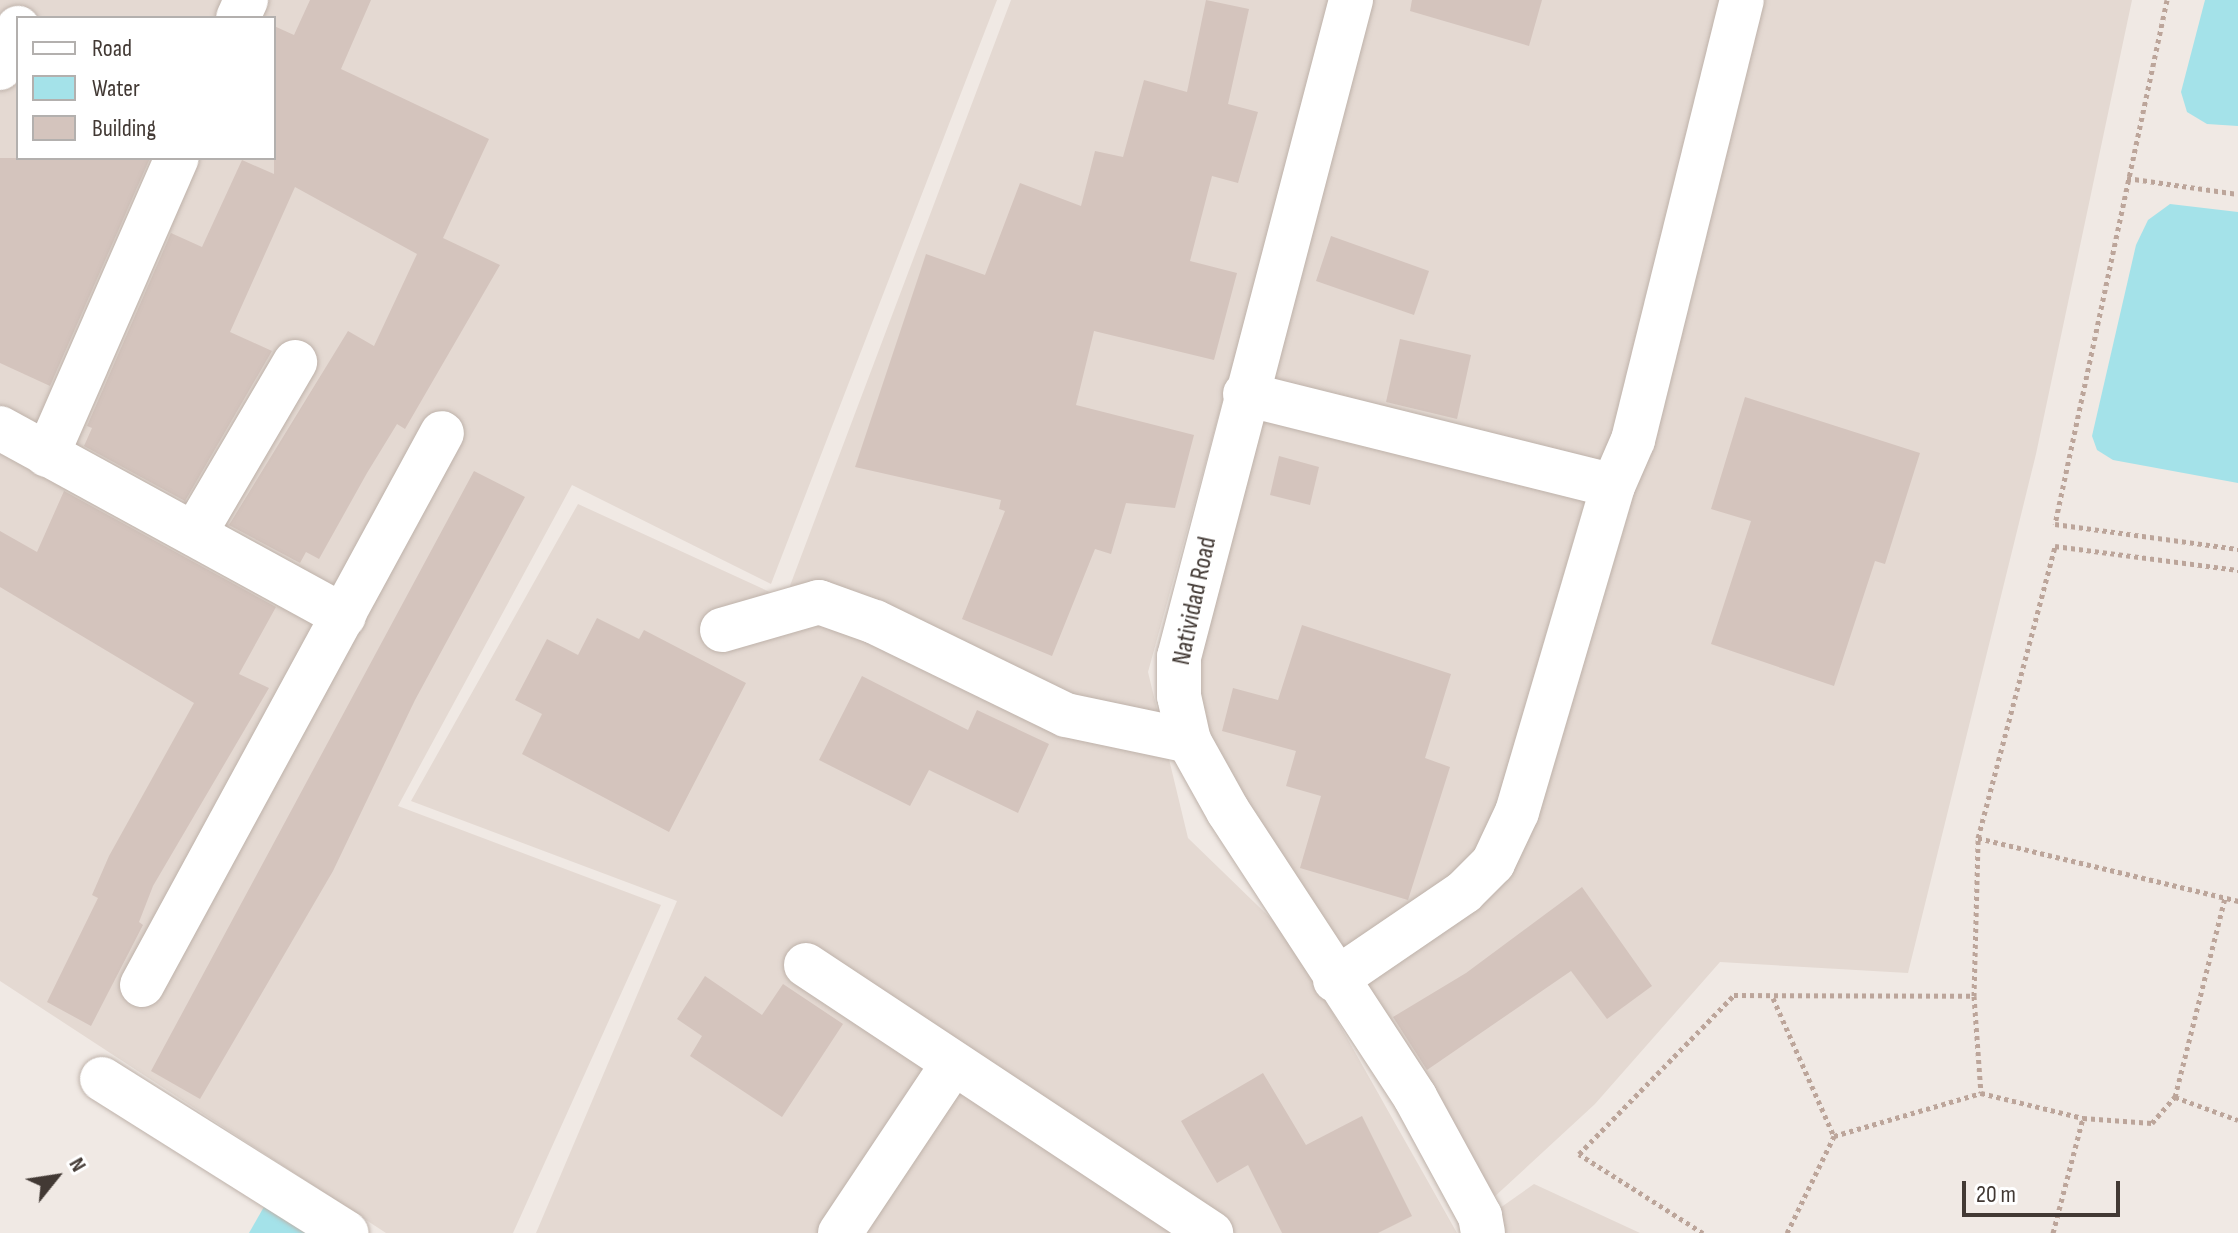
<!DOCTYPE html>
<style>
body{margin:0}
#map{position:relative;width:2238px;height:1233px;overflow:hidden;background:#f0e9e4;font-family:"Sofia Sans Condensed",sans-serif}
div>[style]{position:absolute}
.residential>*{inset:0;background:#e4d9d2}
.water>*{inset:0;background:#a4e2e9}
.building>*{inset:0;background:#d4c4bd}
.path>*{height:5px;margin-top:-2.5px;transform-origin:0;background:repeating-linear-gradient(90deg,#bca59a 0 4px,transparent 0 8px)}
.roads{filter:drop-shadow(0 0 2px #beb2aa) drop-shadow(0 0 2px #beb2aa)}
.minor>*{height:44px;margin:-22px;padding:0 22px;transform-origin:22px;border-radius:22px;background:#fff}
span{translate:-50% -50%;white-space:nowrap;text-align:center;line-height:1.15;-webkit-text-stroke:6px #fff;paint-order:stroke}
.street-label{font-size:26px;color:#423934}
.legend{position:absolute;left:16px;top:16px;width:260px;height:144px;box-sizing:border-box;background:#fff;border:2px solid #b3b0ae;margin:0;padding:10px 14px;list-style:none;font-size:24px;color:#423934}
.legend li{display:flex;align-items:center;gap:16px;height:40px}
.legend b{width:40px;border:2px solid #b3b0ae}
.north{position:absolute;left:16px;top:1137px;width:80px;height:80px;-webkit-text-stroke:6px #fff;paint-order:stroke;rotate:60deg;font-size:22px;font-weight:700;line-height:32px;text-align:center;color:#423934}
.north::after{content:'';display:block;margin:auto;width:28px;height:36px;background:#423934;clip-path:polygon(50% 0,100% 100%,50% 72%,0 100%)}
.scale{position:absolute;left:1962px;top:1181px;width:158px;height:36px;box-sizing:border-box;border:4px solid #423934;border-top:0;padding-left:10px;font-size:24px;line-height:28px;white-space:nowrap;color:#423934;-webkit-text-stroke:6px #fff;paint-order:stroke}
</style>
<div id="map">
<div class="residential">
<i style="clip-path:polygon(evenodd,0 0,997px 0,771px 584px,572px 485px,398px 806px,661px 905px,513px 1233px,386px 1233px,0 981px,0 0,18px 18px,274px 18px,274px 158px,18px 158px,18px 18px)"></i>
<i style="clip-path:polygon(1011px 0,1333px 0,1148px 672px,1188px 838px,1290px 937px,1457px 1233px,536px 1233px,677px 901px,411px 801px,578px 504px,785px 599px)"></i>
<i style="clip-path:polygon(1372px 0,2132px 0,2036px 454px,1908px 973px,1720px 962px,1595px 1104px,1492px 1199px,1216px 789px,1182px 672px)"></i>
<i style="clip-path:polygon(1534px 1184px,1640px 1233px,1492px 1233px,1490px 1215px)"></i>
</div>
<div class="water">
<i style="clip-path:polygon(2205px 0,2238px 0,2238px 126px,2207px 124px,2187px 112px,2181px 92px)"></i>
<i style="clip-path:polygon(2170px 204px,2238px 212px,2238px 483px,2113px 460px,2097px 450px,2092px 436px,2136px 245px,2148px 220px)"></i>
<i style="clip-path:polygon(269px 1198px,319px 1233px,249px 1233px)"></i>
</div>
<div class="building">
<i style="clip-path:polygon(310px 0,371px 0,341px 69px,489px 139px,443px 238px,500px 265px,405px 429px,397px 424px,367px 473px,319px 559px,306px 552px,300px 563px,229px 525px,348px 331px,374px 346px,417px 254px,295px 187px,230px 332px,272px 351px,185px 501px,84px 446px,92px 428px,87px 426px,171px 233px,202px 247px,242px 160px,274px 174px,274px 26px,294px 35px)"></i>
<i style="clip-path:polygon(1206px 0,1249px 9px,1228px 104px,1258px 112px,1238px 183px,1212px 176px,1190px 261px,1237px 273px,1214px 360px,1094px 331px,1076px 405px,1194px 435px,1175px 508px,1126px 503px,1111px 554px,1095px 549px,1052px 656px,962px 619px,1005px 511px,999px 509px,1001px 500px,855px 467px,926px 254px,985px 275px,1020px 183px,1081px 206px,1095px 151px,1123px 157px,1144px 80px,1187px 92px)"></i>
<i style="clip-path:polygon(1412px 0,1542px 0,1529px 46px,1410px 11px)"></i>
<i style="clip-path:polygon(0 158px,150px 158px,50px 386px,0 363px)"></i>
<i style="clip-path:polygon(1331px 236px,1429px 271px,1414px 315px,1316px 281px)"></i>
<i style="clip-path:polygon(1400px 339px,1471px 355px,1457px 419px,1386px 402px)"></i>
<i style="clip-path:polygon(1745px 397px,1920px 453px,1885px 564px,1875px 561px,1834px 686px,1711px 644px,1751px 521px,1711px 509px)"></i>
<i style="clip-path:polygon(1279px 456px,1319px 467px,1310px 505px,1270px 495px)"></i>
<i style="clip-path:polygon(474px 471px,525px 497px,415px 700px,333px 871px,200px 1099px,151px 1071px)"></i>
<i style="clip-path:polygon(64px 491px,276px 607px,239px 674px,269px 688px,153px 886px,139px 922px,143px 925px,91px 1026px,47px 1002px,98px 898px,92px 895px,109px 856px,194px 703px,0 587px,0 531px,37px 552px)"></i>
<i style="clip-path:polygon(597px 618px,639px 639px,644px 630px,746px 683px,669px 832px,522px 754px,542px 714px,515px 700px,547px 639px,578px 655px)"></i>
<i style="clip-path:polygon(1302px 625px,1451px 674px,1425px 758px,1450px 767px,1408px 900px,1300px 868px,1321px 796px,1286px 786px,1296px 751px,1222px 731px,1233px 688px,1278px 700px)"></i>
<i style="clip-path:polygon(862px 676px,968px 730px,977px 710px,1049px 744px,1018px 813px,929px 770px,910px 806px,819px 760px)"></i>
<i style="clip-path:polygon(1582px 887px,1652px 986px,1607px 1019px,1571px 971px,1427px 1070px,1393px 1017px,1466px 973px)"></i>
<i style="clip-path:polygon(705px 976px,762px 1015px,783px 984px,843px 1024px,782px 1117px,690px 1056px,702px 1036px,677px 1019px)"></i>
<i style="clip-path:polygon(1263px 1073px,1306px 1145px,1362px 1116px,1412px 1216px,1378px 1233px,1282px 1233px,1248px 1165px,1217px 1183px,1181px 1121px)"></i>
</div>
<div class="path">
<i style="left:2167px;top:0;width:536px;rotate:102.06deg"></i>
<i style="left:2055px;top:524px;width:185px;rotate:7.8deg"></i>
<i style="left:2127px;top:178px;width:112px;rotate:8.2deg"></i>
<i style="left:1978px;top:838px;width:268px;rotate:13.6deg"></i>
<i style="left:1974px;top:996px;width:97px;rotate:85.9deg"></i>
<i style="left:1981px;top:1093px;width:105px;rotate:13.8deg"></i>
<i style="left:2083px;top:1118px;width:69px;rotate:4.1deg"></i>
<i style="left:2152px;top:1123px;width:35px;rotate:-49deg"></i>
<i style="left:2175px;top:1097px;width:205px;rotate:-75.9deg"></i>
<i style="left:1773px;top:998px;width:151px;rotate:66.2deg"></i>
<i style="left:2175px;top:1097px;width:67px;rotate:20.1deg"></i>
<i style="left:1703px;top:1233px;width:147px;rotate:-147.5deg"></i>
<i style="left:1579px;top:1154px;width:222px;rotate:-45.7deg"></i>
<i style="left:1734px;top:995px;width:240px;rotate:0.2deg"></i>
<i style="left:1974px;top:996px;width:158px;rotate:-88.5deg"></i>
<i style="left:1978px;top:838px;width:302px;rotate:-75.2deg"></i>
<i style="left:2055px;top:546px;width:185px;rotate:7.5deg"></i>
<i style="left:1787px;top:1233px;width:108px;rotate:-64.1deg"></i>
<i style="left:1834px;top:1136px;width:153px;rotate:-16.3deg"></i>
<i style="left:2053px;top:1233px;width:119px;rotate:-75.4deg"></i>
</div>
<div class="roads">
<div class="minor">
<i style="left:1351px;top:0;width:679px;rotate:104.67deg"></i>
<i style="left:1179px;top:657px;width:39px;rotate:90deg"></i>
<i style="left:1179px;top:696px;width:46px;rotate:77.5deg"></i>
<i style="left:1189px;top:741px;width:80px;rotate:60.9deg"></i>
<i style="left:1228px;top:811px;width:342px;rotate:56.8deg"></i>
<i style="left:1415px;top:1097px;width:136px;rotate:61.4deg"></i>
<i style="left:1480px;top:1216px;width:17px;rotate:80deg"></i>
<i style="left:238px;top:18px;width:20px;rotate:-66deg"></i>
<i style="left:0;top:68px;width:44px;rotate:-65.8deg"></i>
<i style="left:1245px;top:394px;width:379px;rotate:14deg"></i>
<i style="left:1613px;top:486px;width:50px;rotate:-66.5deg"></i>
<i style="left:1633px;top:440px;width:453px;rotate:-76.1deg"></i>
<i style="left:0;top:428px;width:392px;rotate:28.7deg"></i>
<i style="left:47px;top:455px;width:324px;rotate:-66.4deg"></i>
<i style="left:196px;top:531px;width:196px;rotate:-59.6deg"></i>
<i style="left:722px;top:630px;width:101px;rotate:-16.1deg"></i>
<i style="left:819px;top:602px;width:59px;rotate:19.7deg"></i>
<i style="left:875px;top:622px;width:212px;rotate:26deg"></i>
<i style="left:1066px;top:715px;width:126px;rotate:11.9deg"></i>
<i style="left:806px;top:965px;width:486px;rotate:33.5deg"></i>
<i style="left:1335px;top:980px;width:156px;rotate:-34.3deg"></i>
<i style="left:1464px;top:892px;width:41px;rotate:-45deg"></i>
<i style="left:1493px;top:863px;width:56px;rotate:-64.8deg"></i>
<i style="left:1517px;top:812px;width:340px;rotate:-73.6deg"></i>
<i style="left:142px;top:985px;width:628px;rotate:-61.48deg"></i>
<i style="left:102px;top:1079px;width:289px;rotate:32.2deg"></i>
<i style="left:840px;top:1233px;width:202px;rotate:-56.3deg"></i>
</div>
</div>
<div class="street-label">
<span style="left:1195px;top:601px;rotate:-78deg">Natividad Road</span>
</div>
<ul class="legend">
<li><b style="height:10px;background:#fff"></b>Road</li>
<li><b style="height:22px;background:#a4e2e9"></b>Water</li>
<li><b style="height:22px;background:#d4c4bd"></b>Building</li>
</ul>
<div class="north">N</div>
<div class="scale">20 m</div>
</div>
